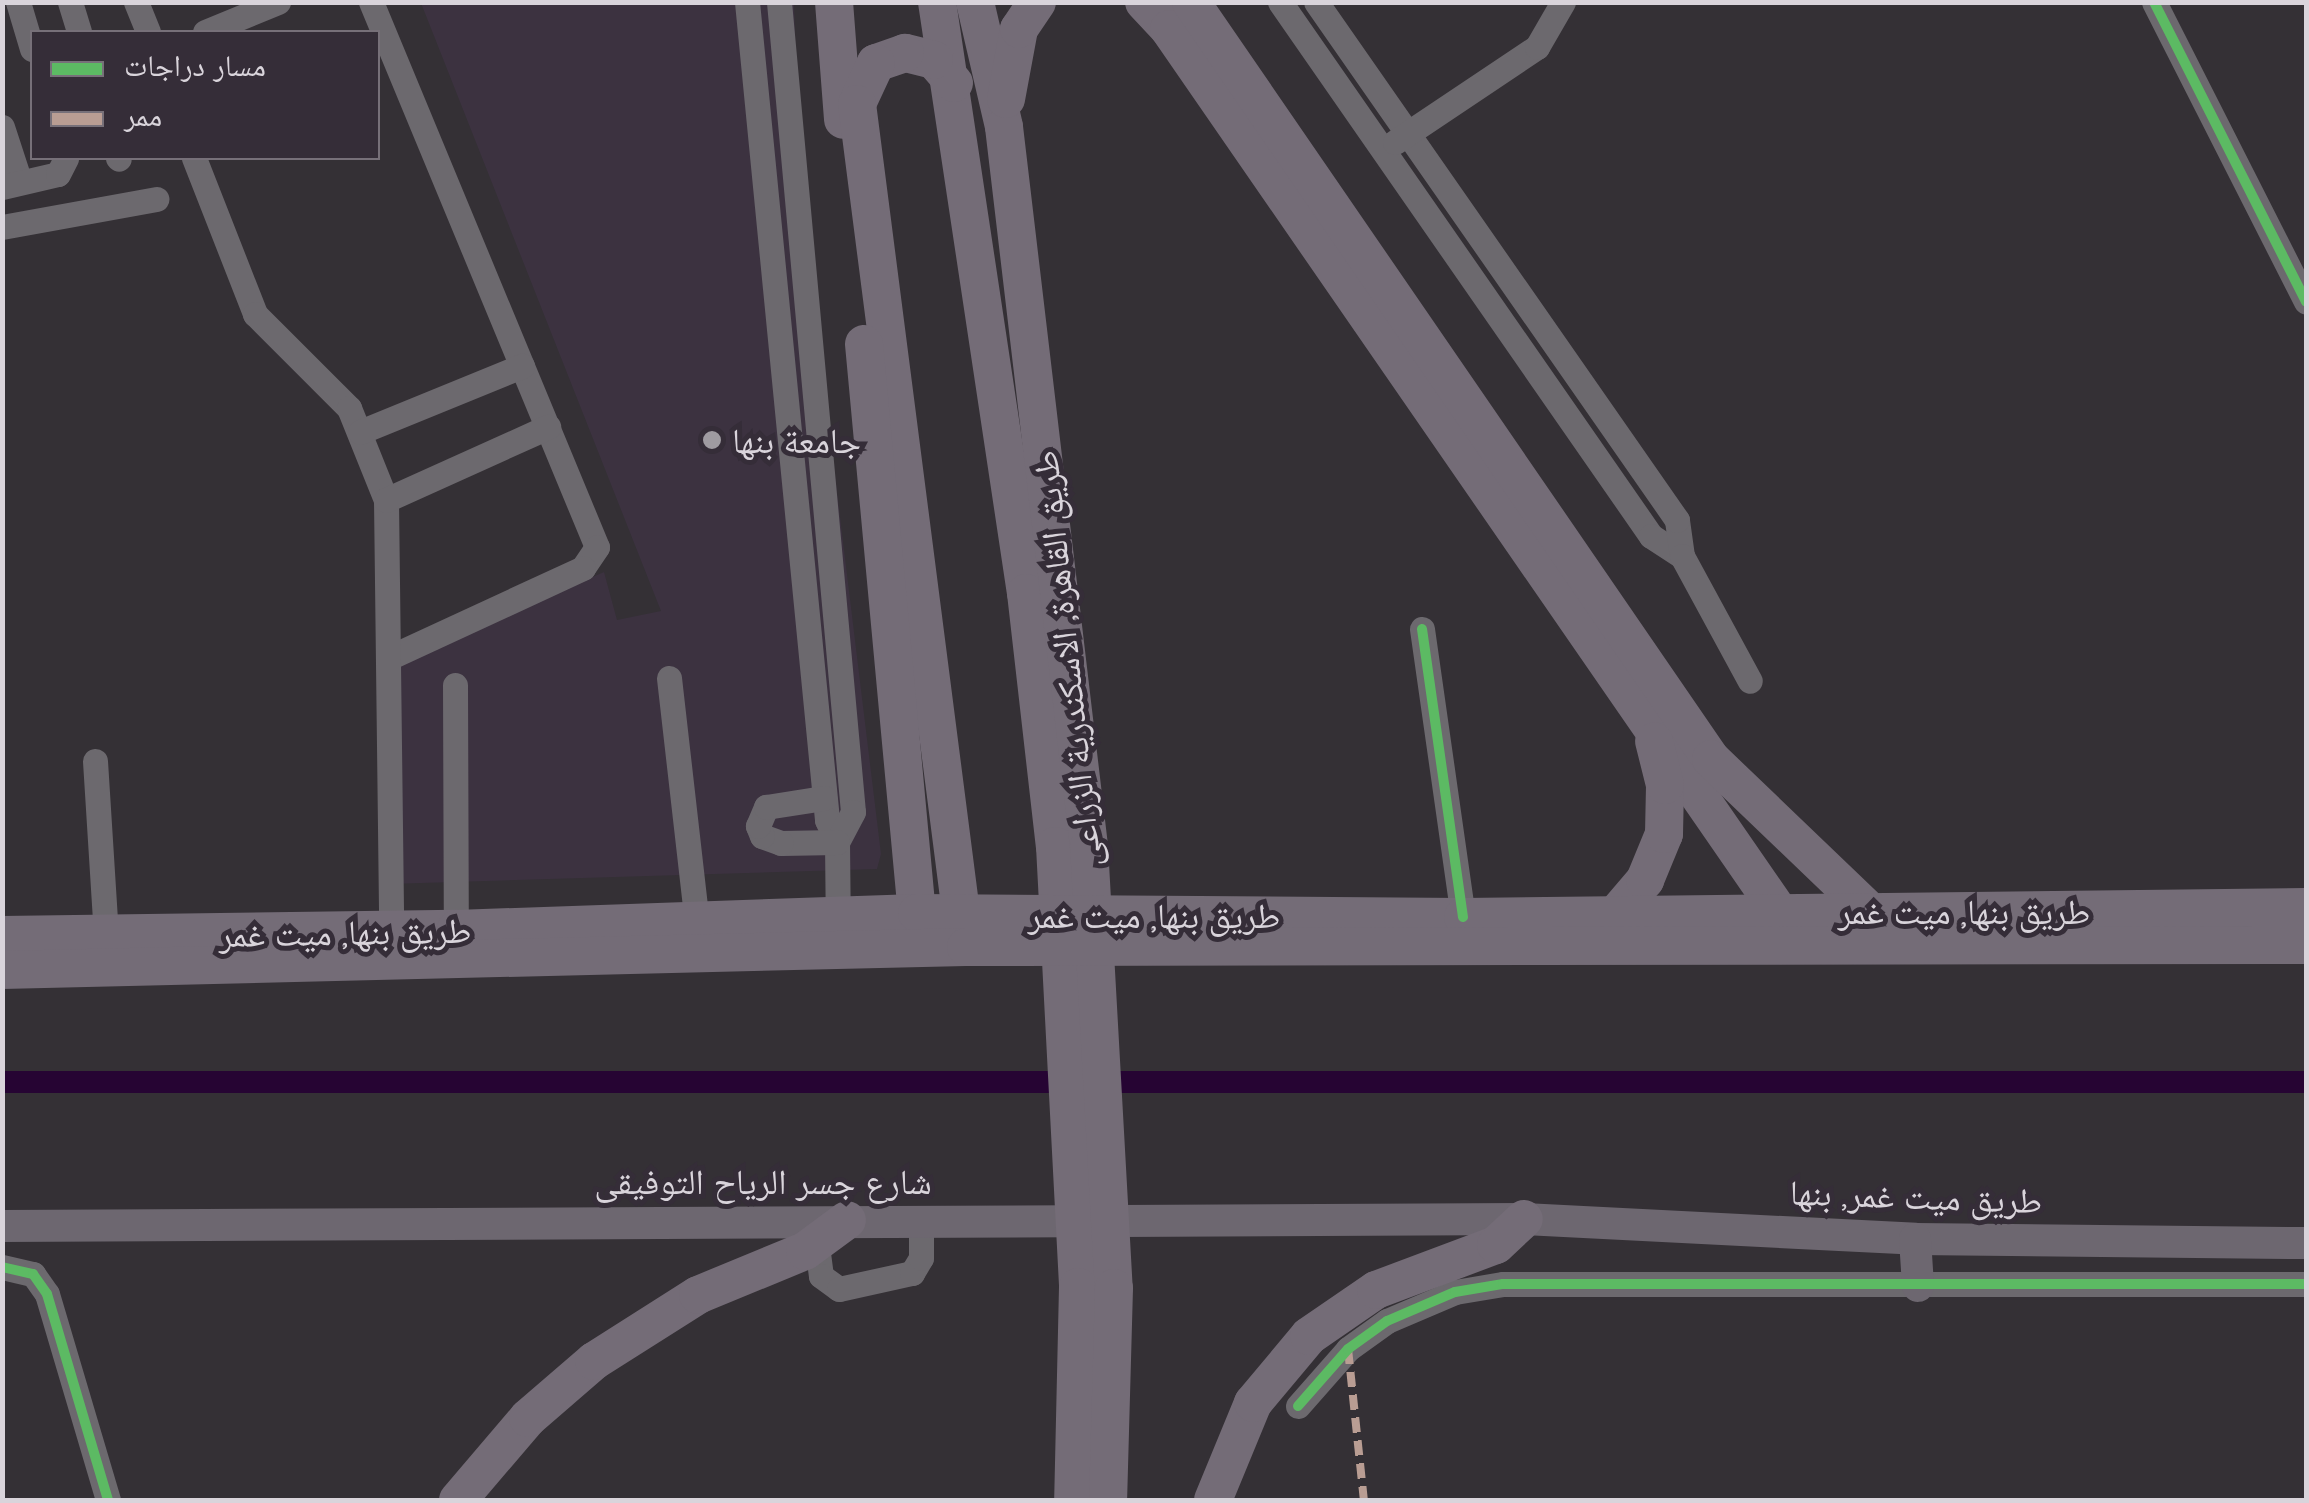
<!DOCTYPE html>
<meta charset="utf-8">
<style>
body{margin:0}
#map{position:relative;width:2309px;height:1503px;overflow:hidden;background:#343035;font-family:Quicksand,"Noto Naskh Arabic",sans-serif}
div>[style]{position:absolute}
.built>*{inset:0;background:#3c3240}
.canal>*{height:22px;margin:-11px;padding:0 11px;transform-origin:11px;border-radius:11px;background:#260433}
.minor>*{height:25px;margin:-12.5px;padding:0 12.5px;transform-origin:12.5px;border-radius:12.5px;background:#6c696e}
.major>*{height:32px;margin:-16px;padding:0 16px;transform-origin:16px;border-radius:16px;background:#6d6770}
.highway>*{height:38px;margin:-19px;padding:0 19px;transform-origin:19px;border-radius:19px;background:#746c77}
.quiet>*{height:8px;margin-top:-4px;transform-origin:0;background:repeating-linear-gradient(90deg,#b99d93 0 15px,transparent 0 23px)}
.cycleway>*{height:10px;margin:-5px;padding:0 5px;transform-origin:5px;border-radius:5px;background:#5cba63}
.dots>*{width:28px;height:28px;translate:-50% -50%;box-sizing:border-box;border:5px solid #352d38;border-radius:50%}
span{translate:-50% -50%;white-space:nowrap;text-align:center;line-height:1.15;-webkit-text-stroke:10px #352d38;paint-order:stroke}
.poi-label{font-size:35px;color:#d9d4db}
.left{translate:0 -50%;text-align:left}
.street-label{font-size:35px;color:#d9d4db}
.frame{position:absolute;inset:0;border:5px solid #d9d4db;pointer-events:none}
.legend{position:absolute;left:30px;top:30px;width:350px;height:130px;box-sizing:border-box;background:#352d38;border:2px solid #777079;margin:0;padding:12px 18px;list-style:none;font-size:30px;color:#d9d4db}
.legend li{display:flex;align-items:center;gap:20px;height:50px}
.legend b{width:50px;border:2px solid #777079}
</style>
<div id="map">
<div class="built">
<i style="clip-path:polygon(421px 3px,794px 3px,800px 188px,881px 854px,877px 869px,389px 884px,390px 676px,406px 660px,604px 572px,617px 620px,661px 611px)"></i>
</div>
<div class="canal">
<i style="left:2px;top:1082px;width:2304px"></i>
</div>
<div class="minor">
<i style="left:18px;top:2px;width:49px;rotate:73.4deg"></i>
<i style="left:70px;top:2px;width:31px;rotate:73deg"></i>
<i style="left:136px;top:2px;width:32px;rotate:68deg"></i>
<i style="left:371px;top:2px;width:590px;rotate:67.48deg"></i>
<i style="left:597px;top:547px;width:25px;rotate:124deg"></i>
<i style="left:583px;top:568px;width:213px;rotate:155.2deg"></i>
<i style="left:747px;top:2px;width:822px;rotate:84.41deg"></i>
<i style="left:827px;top:820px;width:24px;rotate:66deg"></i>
<i style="left:837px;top:842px;width:89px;rotate:89.4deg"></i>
<i style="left:779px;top:2px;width:813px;rotate:84.78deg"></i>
<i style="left:853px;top:812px;width:34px;rotate:118deg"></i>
<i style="left:837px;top:842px;width:56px;rotate:179deg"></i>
<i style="left:781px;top:843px;width:20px;rotate:-160deg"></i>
<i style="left:762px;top:836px;width:11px;rotate:-112deg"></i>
<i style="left:758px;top:826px;width:21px;rotate:-67deg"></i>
<i style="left:766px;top:807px;width:59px;rotate:-8.8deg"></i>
<i style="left:1280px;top:2px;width:650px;rotate:55.21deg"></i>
<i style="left:1651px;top:536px;width:37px;rotate:33deg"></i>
<i style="left:1682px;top:556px;width:36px;rotate:-98deg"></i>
<i style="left:1677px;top:520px;width:631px;rotate:-124.87deg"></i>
<i style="left:2154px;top:2px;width:336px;rotate:63.1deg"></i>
<i style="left:205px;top:32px;width:79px;rotate:-22.3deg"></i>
<i style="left:2px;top:127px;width:58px;rotate:71.9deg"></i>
<i style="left:1395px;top:142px;width:171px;rotate:-33.8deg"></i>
<i style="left:1537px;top:47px;width:52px;rotate:-60deg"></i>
<i style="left:118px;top:158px;width:1px;rotate:45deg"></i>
<i style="left:194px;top:158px;width:168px;rotate:68.6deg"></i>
<i style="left:255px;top:314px;width:133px;rotate:45deg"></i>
<i style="left:349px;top:408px;width:99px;rotate:68.1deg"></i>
<i style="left:386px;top:500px;width:431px;rotate:89.3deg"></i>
<i style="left:2px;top:187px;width:57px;rotate:-13.1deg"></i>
<i style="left:58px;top:174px;width:18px;rotate:-63deg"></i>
<i style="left:2px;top:227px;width:157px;rotate:-10.3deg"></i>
<i style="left:360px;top:432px;width:175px;rotate:-22.2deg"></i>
<i style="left:386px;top:500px;width:178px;rotate:-24.3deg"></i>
<i style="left:1682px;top:556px;width:142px;rotate:61.5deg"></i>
<i style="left:1422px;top:629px;width:291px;rotate:81.9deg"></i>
<i style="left:669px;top:678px;width:246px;rotate:83.5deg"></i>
<i style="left:455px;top:685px;width:244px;rotate:89.8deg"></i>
<i style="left:95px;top:761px;width:174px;rotate:86.4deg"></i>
<i style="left:815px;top:1230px;width:46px;rotate:82.6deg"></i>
<i style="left:821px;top:1276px;width:22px;rotate:36deg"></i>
<i style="left:839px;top:1289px;width:75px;rotate:-12.4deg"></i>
<i style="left:912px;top:1273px;width:17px;rotate:-59deg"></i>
<i style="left:921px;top:1258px;width:38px;rotate:-90deg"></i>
<i style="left:2px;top:1267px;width:32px;rotate:13deg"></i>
<i style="left:33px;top:1274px;width:24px;rotate:55deg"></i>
<i style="left:47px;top:1294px;width:215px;rotate:73.5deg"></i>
<i style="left:1298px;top:1406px;width:76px;rotate:-48.7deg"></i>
<i style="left:1348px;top:1349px;width:48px;rotate:-35.7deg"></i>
<i style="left:1387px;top:1321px;width:74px;rotate:-23.1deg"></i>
<i style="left:1455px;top:1292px;width:49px;rotate:-9.5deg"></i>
<i style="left:1503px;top:1284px;width:803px"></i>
</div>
<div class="major">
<i style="left:2px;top:1226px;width:1522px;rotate:-0.26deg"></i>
<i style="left:1524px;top:1219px;width:392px;rotate:2.9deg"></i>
<i style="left:1915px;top:1239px;width:391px;rotate:0.6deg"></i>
<i style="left:1915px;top:1239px;width:47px;rotate:86.3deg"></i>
</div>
<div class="highway">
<i style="left:834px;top:2px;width:118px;rotate:85.6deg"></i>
<i style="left:937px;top:2px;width:598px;rotate:81.44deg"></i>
<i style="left:1026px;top:593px;width:255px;rotate:83.5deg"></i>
<i style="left:1055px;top:846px;width:442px;rotate:87deg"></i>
<i style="left:1078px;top:1287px;width:213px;rotate:91.3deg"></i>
<i style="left:975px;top:2px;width:128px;rotate:76.9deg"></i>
<i style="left:1004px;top:127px;width:724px;rotate:83.26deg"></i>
<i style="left:1089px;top:846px;width:443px;rotate:86.8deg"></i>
<i style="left:1114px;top:1288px;width:212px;rotate:91.6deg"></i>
<i style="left:1144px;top:2px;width:37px;rotate:47deg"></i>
<i style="left:1169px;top:29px;width:1090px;rotate:55.35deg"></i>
<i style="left:1191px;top:2px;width:918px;rotate:55.51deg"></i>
<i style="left:1711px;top:759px;width:233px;rotate:43.8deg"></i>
<i style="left:954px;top:83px;width:30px;rotate:-131deg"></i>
<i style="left:934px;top:60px;width:30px;rotate:-166deg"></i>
<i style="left:905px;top:53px;width:31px;rotate:161deg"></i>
<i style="left:876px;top:63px;width:45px;rotate:114.9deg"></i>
<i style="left:857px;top:104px;width:839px;rotate:82.67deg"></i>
<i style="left:1006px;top:99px;width:71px;rotate:-79.5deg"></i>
<i style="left:1019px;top:29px;width:32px;rotate:-56deg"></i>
<i style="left:864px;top:344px;width:595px;rotate:84.69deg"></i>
<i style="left:1616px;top:914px;width:45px;rotate:-49.5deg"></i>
<i style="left:1645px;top:880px;width:50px;rotate:-67.6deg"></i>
<i style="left:1664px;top:834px;width:49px;rotate:-88.8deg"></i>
<i style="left:1665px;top:785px;width:45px;rotate:-104deg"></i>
<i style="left:2px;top:935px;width:454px;rotate:-0.8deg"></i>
<i style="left:456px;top:929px;width:461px;rotate:-2deg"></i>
<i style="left:917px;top:913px;width:546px;rotate:0.42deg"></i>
<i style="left:1463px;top:917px;width:843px;rotate:-0.68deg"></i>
<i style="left:2px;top:970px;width:964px;rotate:-1.37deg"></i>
<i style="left:966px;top:947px;width:1340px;rotate:-0.09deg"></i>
<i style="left:458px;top:1500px;width:108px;rotate:-49.5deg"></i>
<i style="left:528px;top:1418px;width:87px;rotate:-40.8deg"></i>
<i style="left:594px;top:1361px;width:123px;rotate:-32.4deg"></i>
<i style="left:698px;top:1295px;width:116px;rotate:-22.4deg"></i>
<i style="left:805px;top:1251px;width:52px;rotate:-36.4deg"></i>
<i style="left:1213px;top:1500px;width:105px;rotate:-67.6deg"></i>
<i style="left:1253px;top:1403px;width:87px;rotate:-50.1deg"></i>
<i style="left:1309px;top:1336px;width:81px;rotate:-34.5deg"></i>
<i style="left:1376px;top:1290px;width:128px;rotate:-20.6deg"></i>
<i style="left:1496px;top:1245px;width:38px;rotate:-43deg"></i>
</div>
<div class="quiet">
<i style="left:1348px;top:1349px;width:152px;rotate:84deg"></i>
</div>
<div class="cycleway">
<i style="left:2154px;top:2px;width:336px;rotate:63.1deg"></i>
<i style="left:1422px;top:629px;width:291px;rotate:81.9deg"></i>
<i style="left:2px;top:1267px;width:32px;rotate:13deg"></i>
<i style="left:33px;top:1274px;width:24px;rotate:55deg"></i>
<i style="left:47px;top:1294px;width:215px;rotate:73.5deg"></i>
<i style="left:1298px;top:1406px;width:76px;rotate:-48.7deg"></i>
<i style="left:1348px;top:1349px;width:48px;rotate:-35.7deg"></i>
<i style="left:1387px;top:1321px;width:74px;rotate:-23.1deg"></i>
<i style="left:1455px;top:1292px;width:49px;rotate:-9.5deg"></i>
<i style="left:1503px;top:1284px;width:803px"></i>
</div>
<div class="dots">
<i style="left:712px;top:440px;background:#9f9ba1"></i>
</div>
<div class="poi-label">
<span class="left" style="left:732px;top:440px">جامعة بنها</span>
</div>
<div class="street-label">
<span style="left:1066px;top:659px;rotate:-96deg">طريق القاهرة, الاسكندرية الزراعى</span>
<span style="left:1964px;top:911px">طريق بنها, ميت غمر</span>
<span style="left:1154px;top:915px">طريق بنها, ميت غمر</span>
<span style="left:345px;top:932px;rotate:-1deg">طريق بنها, ميت غمر</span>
<span style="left:763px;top:1181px">شارع جسر الرياح التوفيقى</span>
<span style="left:1916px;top:1196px;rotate:2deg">طريق ميت غمر, بنها</span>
</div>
<div class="frame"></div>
<ul class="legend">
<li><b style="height:12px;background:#5cba63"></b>مسار دراجات</li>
<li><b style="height:12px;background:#b99d93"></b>ممر</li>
</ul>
</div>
